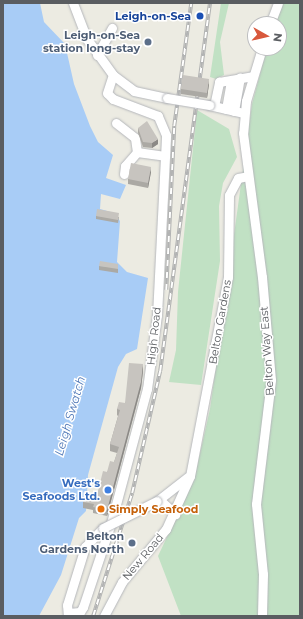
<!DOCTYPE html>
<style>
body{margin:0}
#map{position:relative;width:303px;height:619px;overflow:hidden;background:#ecebe2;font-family:Montserrat,sans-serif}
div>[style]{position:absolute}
.green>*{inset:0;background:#c1e1c4}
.water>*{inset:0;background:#a8ccf6}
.roads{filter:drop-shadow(0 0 1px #b5b7bb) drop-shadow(0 0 1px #b5b7bb)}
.minor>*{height:9px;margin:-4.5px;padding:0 4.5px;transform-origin:4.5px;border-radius:4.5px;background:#fff}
.rail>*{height:3.5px;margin-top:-1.75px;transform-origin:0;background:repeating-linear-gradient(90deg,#fff 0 6px,#b2b3b3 0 12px);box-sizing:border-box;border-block:1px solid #b2b3b3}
.bridges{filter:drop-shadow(0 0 1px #b5b7bb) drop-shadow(0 0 1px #b5b7bb)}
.minor-bridge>*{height:9px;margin:-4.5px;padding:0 4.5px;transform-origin:4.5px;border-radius:4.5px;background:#fff}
.wall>*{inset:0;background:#aba9a4}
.shaded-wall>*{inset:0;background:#8b8986}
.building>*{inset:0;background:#c7c4bf}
.dots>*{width:11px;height:11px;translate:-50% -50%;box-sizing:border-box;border:2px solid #fff;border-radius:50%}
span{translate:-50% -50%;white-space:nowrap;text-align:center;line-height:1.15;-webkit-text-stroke:3px #fff;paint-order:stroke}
.transit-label{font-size:11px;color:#164399;font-weight:700}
.right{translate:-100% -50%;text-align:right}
.service-label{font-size:11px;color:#4e5e75;font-weight:700}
.street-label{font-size:11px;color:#5a5d61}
.shop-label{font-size:11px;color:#366cbe;font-weight:700}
.food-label{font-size:11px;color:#c56008;font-weight:700}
.left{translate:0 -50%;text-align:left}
.water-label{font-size:12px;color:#4d76b6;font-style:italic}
.frame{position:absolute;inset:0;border:4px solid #5a5d61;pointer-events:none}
.north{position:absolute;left:247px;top:16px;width:40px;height:40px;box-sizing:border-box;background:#fff;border:1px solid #bdbec0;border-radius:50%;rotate:98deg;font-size:11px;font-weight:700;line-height:16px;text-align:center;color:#5a5d61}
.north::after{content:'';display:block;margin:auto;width:14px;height:18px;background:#d8583c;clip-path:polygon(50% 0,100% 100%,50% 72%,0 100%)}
</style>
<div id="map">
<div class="green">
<i style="clip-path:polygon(221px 3px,229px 3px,220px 42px,224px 75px,216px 79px,210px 77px)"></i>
<i style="clip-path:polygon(282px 3px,300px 3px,300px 616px,181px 616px,158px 556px,194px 480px,210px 409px,252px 104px,267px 48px,279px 48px,279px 24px,275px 24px)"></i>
<i style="clip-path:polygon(197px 110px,229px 129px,237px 157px,223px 183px,219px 206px,220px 261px,201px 385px,169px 382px,176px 350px,178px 292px)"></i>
</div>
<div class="water">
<i style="clip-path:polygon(3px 3px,40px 3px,44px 22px,65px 44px,74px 84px,90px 126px,98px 142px,113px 155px,106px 178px,126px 185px,120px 199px,101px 194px,100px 209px,114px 213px,120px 221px,117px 262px,127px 272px,148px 278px,137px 349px,126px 354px,118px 367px,88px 475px,86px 511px,79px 518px,61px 575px,39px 616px,3px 616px)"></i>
</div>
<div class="roads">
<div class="minor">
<i style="left:73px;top:3px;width:39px;rotate:69deg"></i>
<i style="left:87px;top:39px;width:44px;rotate:54.2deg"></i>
<i style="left:113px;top:75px;width:26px;rotate:37deg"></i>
<i style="left:134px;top:91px;width:34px;rotate:12deg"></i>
<i style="left:270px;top:24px;width:22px;rotate:-69deg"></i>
<i style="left:262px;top:48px;width:55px;rotate:106.8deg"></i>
<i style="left:246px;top:101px;width:32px;rotate:95deg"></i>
<i style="left:243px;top:133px;width:145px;rotate:82.5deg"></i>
<i style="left:262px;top:277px;width:103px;rotate:85deg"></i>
<i style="left:271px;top:380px;width:125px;rotate:96.9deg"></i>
<i style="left:256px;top:504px;width:70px;rotate:84.3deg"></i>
<i style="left:263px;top:574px;width:42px;rotate:91.4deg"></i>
<i style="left:97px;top:55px;width:31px;rotate:-61deg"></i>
<i style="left:209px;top:105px;width:36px;rotate:13deg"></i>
<i style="left:214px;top:106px;width:25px;rotate:-78deg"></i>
<i style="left:219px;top:82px;width:34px;rotate:-10deg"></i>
<i style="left:226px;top:109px;width:29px;rotate:-80deg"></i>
<i style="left:234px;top:111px;width:34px;rotate:-80deg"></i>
<i style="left:116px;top:123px;width:24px;rotate:38deg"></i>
<i style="left:135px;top:138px;width:14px;rotate:82deg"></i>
<i style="left:137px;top:152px;width:28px;rotate:8deg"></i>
<i style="left:124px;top:174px;width:8px;rotate:-83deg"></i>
<i style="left:125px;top:166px;width:18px;rotate:-49deg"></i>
<i style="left:160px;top:500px;width:21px;rotate:43deg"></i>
<i style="left:157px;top:501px;width:39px;rotate:-38deg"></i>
<i style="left:68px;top:613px;width:12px;rotate:-5deg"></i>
<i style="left:80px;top:612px;width:6px;rotate:-59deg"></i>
<i style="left:83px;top:607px;width:89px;rotate:-71.6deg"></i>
<i style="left:111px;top:523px;width:139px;rotate:-75deg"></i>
<i style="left:147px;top:389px;width:75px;rotate:-82.3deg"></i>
<i style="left:157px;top:315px;width:180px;rotate:-87.1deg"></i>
<i style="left:166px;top:135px;width:21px;rotate:-113deg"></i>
<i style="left:158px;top:116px;width:48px;rotate:-159.3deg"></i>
<i style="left:113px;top:99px;width:8px;rotate:-135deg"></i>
<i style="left:107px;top:93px;width:19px;rotate:-72deg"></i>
<i style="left:68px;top:616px;width:11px;rotate:-95deg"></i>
<i style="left:67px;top:605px;width:61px;rotate:-72.8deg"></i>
<i style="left:85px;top:547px;width:26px;rotate:-47deg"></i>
<i style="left:104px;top:616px;width:38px;rotate:-62deg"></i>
<i style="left:122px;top:582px;width:69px;rotate:-50.3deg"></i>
<i style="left:166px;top:529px;width:58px;rotate:-65.6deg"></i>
<i style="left:190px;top:476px;width:203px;rotate:-79.2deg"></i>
<i style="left:228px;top:277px;width:82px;rotate:-89.3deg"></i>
<i style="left:229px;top:195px;width:19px;rotate:-62deg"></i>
<i style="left:238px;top:178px;width:10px;rotate:-11deg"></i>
</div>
</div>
<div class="rail">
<i style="left:166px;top:290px;width:164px;rotate:-87.2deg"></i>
<i style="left:174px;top:126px;width:124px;rotate:-82.1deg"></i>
<i style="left:93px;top:616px;width:129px;rotate:-72.4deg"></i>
<i style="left:132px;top:493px;width:125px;rotate:-77.1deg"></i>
<i style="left:160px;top:371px;width:371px;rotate:-82.3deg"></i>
</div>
<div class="bridges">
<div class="minor-bridge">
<i style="left:167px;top:98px;width:43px;rotate:9.5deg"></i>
<i style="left:103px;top:528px;width:60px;rotate:-26.6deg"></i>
</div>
</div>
<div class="wall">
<i style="clip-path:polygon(209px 84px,207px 98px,181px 94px,181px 89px)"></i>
<i style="clip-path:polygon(138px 128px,158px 144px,152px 148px,143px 147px,138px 133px)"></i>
<i style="clip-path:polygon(151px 172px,148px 188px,128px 184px,128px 179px)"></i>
<i style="clip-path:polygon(96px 216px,119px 217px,118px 223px,96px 219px)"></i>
<i style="clip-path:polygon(99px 266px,118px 267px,118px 273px,99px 270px)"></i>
<i style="clip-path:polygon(143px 371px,141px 388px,107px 516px,93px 513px,93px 510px,83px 508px,83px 502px,97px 495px,107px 472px,114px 462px,117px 453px,110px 451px,110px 444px,118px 416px,117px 415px,117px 409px,125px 403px)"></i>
</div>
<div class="shaded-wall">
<i style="clip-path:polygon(209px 79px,209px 84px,207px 98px,207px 93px)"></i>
<i style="clip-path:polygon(158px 139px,158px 144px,152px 148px,152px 143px)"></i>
<i style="clip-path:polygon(151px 167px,151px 172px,148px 188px,148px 183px)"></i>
<i style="clip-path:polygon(143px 364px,143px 371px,141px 388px,107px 516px,107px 510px)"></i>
</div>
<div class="building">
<i style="clip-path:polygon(183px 75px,209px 79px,207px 93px,181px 89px)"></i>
<i style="clip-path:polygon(147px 121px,158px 139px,152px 143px,143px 142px,138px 128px)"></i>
<i style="clip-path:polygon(131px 163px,151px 167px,148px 183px,128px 179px)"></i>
<i style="clip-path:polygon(97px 209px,119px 213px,118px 220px,96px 216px)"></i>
<i style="clip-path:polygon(100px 261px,118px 264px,118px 269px,99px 266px)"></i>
<i style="clip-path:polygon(129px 363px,143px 364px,141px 382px,107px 510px,93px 507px,94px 504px,83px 502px,86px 493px,97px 495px,103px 471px,107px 472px,110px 461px,114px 462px,119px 447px,110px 444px,120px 410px,117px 409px,119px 402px,125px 403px)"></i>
</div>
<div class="dots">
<i style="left:200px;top:16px;background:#1a4fb4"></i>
<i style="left:148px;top:42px;background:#5c6f8a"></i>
<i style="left:108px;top:490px;background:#3f7fe0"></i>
<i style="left:101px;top:509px;background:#e8710a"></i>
<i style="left:132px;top:543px;background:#5c6f8a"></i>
</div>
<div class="transit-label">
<span class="right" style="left:191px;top:16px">Leigh-on-Sea</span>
</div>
<div class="service-label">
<span class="right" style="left:140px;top:42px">Leigh-on-Sea<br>station long-stay</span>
<span class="right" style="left:124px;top:543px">Belton<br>Gardens North</span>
</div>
<div class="street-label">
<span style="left:220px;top:322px;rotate:-80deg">Belton Gardens</span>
<span style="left:154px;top:336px;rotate:-84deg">High Road</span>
<span style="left:267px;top:351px;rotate:-94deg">Belton Way East</span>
<span style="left:143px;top:557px;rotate:-50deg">New Road</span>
</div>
<div class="shop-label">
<span class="right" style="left:100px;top:490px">West's<br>Seafoods Ltd.</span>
</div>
<div class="food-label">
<span class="left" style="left:109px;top:509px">Simply Seafood</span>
</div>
<div class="water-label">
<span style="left:70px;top:416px;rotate:-74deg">Leigh Swatch</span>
</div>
<div class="frame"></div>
<div class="north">N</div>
</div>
